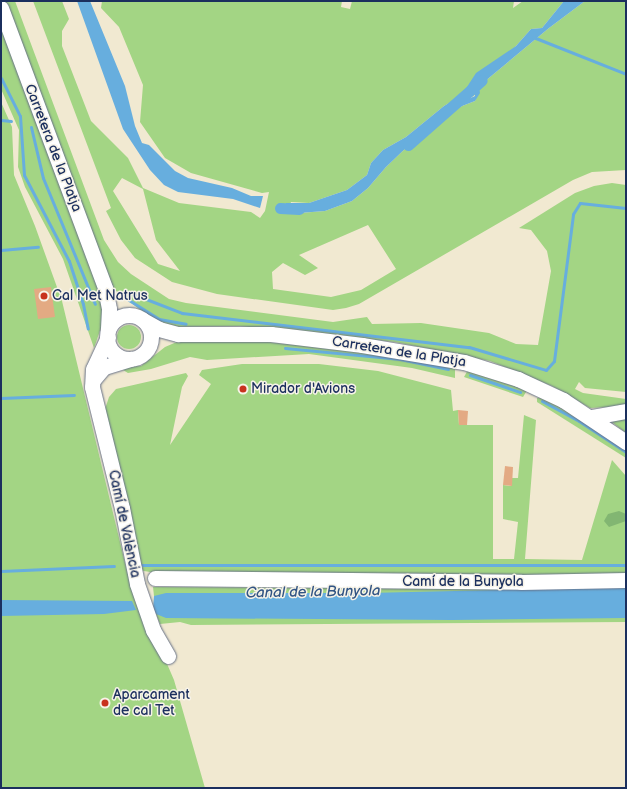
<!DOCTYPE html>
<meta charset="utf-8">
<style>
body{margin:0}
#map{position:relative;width:627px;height:789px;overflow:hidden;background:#f1e9d1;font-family:"Balsamiq Sans",sans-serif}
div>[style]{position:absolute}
.green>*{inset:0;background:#a3d584}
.round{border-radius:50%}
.forest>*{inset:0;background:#82b672}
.water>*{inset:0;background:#67aede}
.stream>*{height:3px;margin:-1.5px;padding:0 1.5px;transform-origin:1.5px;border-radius:1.5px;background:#67aede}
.canal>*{height:11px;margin:-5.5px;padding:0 5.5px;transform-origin:5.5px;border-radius:5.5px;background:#67aede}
.building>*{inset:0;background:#e3aa83}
.roads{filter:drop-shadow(0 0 1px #667086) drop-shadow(0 0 1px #667086)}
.minor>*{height:15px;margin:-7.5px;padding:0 7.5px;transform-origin:7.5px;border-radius:7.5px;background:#fff}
.minor>.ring{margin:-7.5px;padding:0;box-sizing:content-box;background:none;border:15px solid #fff;border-radius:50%}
.dots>*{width:11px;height:11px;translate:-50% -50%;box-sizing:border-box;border:2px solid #f7f3e8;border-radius:50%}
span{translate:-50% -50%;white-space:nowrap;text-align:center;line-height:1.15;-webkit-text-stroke:3px #f7f3e8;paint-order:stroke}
.street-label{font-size:14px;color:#1b2f5e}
.poi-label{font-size:14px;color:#1b2f5e}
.left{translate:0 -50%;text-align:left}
.water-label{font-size:15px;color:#325584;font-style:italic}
.frame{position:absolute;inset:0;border:2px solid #1b2f5e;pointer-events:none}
</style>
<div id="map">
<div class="green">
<i style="clip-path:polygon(5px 1px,15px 1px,104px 240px,118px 262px,131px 274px,169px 299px,186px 303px,333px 322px,367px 317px,372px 324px,421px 323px,489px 333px,516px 344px,538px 345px,551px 271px,547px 251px,531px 230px,519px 228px,575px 193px,594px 186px,612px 183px,626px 185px,626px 392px,585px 388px,579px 382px,575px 389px,583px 393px,626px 399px,626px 406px,590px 408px,552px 386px,490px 361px,395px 342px,240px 326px,169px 327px,158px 324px,115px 290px,105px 272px)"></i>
<i style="clip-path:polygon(evenodd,33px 1px,62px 1px,69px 19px,62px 31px,62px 46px,91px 121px,128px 158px,143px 188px,179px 203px,251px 212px,260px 218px,265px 211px,269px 192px,262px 193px,191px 173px,165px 158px,140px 122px,143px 85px,119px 27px,101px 8px,102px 1px,342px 1px,341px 7px,350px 9px,352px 1px,514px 1px,513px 8px,523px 1px,564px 1px,542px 28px,531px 29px,516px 46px,466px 90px,471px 88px,475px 91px,475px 95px,464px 101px,461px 96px,444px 106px,406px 137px,383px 150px,371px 163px,367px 175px,347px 190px,309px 203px,291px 202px,287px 214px,325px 211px,352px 201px,368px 188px,386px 167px,432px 123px,457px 108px,475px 101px,479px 88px,484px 82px,549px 28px,585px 1px,626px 1px,626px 170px,592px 172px,573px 180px,359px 304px,346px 308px,333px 310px,217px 294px,172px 282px,135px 258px,121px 240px,106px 211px,111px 208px,33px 1px,122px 178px,143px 189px,156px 240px,180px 271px,158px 264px,113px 191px,122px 178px,33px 1px,368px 225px,396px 269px,361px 290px,331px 297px,273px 289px,272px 272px,283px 263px,305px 275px,318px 268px,299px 255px,368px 225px)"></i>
<i style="clip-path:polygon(1px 27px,97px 284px,104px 319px,94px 348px,63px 259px,25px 187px,18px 167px,19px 130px,1px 89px)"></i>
<i style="clip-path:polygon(1px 102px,12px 127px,14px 175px,35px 226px,62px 301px,127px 571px,174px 680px,205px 788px,1px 788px)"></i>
<i class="round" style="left:117px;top:325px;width:24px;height:24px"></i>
<i style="clip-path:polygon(246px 340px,352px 350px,455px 365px,455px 378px,412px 368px,309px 354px,207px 360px,190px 357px,151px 369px,128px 373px,118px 367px,141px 366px,165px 347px,179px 341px)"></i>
<i style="clip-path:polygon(242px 364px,319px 364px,378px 371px,451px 390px,453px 411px,458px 410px,459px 425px,493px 425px,493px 559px,514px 559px,518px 522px,503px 519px,503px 485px,511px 486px,512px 478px,518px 478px,524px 415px,536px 420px,525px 559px,582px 560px,612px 460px,626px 476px,626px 574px,460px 577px,150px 572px,138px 570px,105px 409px,109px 397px,116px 389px,186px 373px,188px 376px,182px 387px,170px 445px,211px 384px,199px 375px,202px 370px)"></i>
<i style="clip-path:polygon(469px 368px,526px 389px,526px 392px,523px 397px,464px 377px)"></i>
<i style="clip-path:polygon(543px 397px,626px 448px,626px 458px,537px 402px,537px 398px)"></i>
<i style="clip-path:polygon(626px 416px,626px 433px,608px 419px)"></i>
<i style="clip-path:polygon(153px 587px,511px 589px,626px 597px,164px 598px,154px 596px)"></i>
<i style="clip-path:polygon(156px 614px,626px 614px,626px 622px,191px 625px,180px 622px,160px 624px)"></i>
</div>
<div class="forest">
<i style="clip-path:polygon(619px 511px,626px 514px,626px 521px,609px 527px,604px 521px,608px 514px)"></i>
</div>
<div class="water">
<i style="clip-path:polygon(77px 1px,90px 1px,125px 86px,135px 126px,142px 143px,149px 145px,175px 171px,188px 178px,232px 188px,251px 196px,263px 196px,260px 208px,233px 199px,178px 192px,164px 185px,150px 170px,123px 129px)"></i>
<i style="clip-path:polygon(564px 1px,585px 1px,549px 28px,484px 82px,479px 88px,480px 93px,475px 101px,457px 108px,432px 123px,386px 167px,368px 188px,352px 201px,325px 211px,286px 214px,286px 203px,309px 203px,347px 190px,367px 175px,371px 163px,383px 150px,406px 137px,444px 106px,462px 96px,464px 101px,475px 96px,475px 91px,471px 88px,465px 90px,476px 73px,516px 46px,531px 29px,542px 28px)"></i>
<i style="clip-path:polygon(626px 587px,626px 618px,452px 620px,166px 618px,156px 614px,153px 609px,154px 596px,166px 593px,368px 593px)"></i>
<i style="clip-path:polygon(1px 600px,132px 601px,136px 610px,104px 614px,1px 616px)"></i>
</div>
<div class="stream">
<i style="left:533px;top:37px;width:100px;rotate:21.7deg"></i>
<i style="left:1px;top:78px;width:42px;rotate:63.4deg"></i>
<i style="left:20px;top:116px;width:59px;rotate:86.1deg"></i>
<i style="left:24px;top:175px;width:97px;rotate:62.4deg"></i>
<i style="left:69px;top:261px;width:45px;rotate:72deg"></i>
<i style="left:83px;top:304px;width:25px;rotate:79deg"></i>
<i style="left:1px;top:120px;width:10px;rotate:6deg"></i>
<i style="left:31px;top:127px;width:52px;rotate:76.8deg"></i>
<i style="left:43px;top:178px;width:136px;rotate:67.6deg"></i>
<i style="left:1px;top:250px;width:37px;rotate:-5deg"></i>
<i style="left:133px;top:294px;width:53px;rotate:21.2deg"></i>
<i style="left:182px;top:313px;width:289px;rotate:6.8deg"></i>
<i style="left:469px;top:347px;width:80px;rotate:16.6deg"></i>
<i style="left:546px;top:370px;width:12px;rotate:-48deg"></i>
<i style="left:554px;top:361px;width:148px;rotate:-82.6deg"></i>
<i style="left:573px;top:214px;width:13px;rotate:-58deg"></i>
<i style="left:580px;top:203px;width:46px;rotate:6.2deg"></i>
<i style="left:124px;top:297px;width:41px;rotate:32.2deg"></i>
<i style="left:159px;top:319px;width:27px;rotate:10deg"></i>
<i style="left:285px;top:348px;width:116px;rotate:5.5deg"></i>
<i style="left:400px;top:359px;width:49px;rotate:11.8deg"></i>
<i style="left:470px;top:375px;width:53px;rotate:18.8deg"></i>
<i style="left:1px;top:398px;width:73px;rotate:-2.4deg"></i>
<i style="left:542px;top:401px;width:42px;rotate:28.4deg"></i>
<i style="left:579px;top:421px;width:56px;rotate:33.4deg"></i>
<i style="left:140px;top:565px;width:486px"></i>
<i style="left:1px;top:571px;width:113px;rotate:-2.5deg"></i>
</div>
<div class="canal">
<i style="left:408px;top:145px;width:98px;rotate:-41.3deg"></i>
<i style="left:280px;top:208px;width:19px;rotate:3deg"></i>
</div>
<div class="building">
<i style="clip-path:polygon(51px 287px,55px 317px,38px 319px,34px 289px)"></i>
<i style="clip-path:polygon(458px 410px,468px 411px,467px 425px,459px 425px)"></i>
<i style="clip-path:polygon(505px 466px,513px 467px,512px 486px,503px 485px)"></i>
</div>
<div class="roads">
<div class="minor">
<i style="left:1px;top:8px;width:299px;rotate:69.6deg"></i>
<i style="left:105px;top:288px;width:21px;rotate:79deg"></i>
<i style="left:109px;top:309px;width:22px;rotate:93deg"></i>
<i class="ring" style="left:107px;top:315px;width:29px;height:29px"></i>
<i style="left:143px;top:320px;width:18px;rotate:29deg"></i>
<i style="left:159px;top:329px;width:20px;rotate:15deg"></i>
<i style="left:178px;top:334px;width:93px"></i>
<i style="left:271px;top:334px;width:92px;rotate:6.9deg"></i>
<i style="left:362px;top:345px;width:103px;rotate:9.5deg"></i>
<i style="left:464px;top:362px;width:57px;rotate:17.5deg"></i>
<i style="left:518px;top:379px;width:50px;rotate:25deg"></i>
<i style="left:563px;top:400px;width:76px;rotate:33.7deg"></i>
<i style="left:108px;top:337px;width:35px;rotate:115deg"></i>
<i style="left:93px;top:369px;width:18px;rotate:93deg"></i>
<i style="left:92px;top:387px;width:125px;rotate:76.1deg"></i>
<i style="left:122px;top:508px;width:77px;rotate:78.8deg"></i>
<i style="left:137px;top:584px;width:49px;rotate:70.8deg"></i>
<i style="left:153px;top:630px;width:30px;rotate:60deg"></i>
<i style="left:93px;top:380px;width:17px;rotate:-50deg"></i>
<i style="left:104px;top:367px;width:28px;rotate:-17deg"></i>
<i style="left:592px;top:417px;width:35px;rotate:-10deg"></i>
<i style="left:155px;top:578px;width:366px;rotate:0.6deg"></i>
<i style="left:521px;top:582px;width:105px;rotate:-1.1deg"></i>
</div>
</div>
<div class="dots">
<i style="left:44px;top:296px;background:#c8321e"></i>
<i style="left:243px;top:389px;background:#c8321e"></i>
<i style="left:105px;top:703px;background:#c8321e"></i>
</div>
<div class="street-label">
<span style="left:53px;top:148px;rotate:69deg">Carretera de la Platja</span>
<span style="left:399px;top:352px;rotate:9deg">Carretera de la Platja</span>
<span style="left:124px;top:524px;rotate:78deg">Camí de València</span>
<span style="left:463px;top:582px">Camí de la Bunyola</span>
</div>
<div class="poi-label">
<span class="left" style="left:52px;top:296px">Cal Met Natrus</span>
<span class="left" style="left:251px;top:389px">Mirador d'Avions</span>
<span class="left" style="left:113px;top:703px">Aparcament<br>de cal Tet</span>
</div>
<div class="water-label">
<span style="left:313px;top:592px;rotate:-1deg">Canal de la Bunyola</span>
</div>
<div class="frame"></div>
</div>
